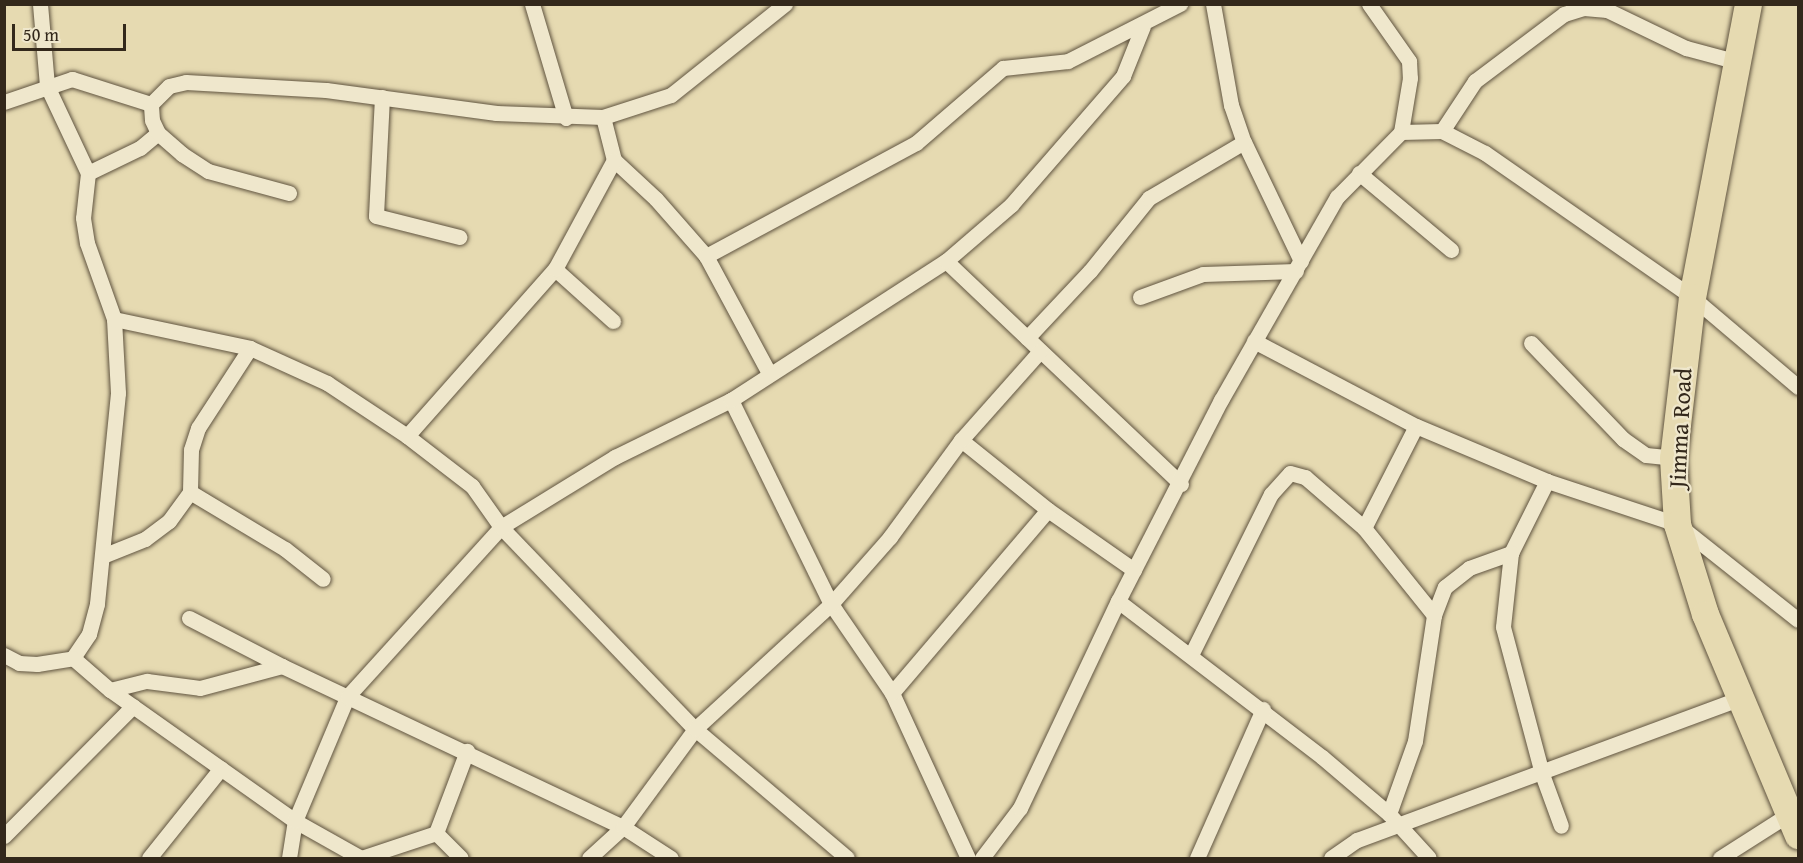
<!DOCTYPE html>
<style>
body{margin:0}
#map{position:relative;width:1803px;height:863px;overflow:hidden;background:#e6dab1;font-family:"Gentium Book Plus",serif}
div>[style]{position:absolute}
.roads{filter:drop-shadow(0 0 2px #605440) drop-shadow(0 0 2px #605440)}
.street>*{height:15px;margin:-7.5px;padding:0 7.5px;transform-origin:7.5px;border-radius:7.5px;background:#efe7cc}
.highway>*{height:27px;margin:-13.5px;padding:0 13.5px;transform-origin:13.5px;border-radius:13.5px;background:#e6dab1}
span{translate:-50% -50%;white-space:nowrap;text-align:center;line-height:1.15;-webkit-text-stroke:4.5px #efe7cc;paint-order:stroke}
.street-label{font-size:24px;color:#33281b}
.frame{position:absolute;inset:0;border:6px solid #33281b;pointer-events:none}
.scale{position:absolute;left:12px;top:24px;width:114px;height:27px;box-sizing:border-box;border:3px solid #33281b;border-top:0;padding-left:8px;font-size:18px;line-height:21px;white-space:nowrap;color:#33281b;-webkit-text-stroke:4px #efe7cc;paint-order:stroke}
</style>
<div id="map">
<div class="roads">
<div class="street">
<i style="left:40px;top:4px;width:82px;rotate:85.1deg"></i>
<i style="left:47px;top:86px;width:96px;rotate:64.8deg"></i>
<i style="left:88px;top:173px;width:45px;rotate:96.3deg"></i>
<i style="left:83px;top:218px;width:25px;rotate:81deg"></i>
<i style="left:87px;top:243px;width:81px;rotate:70.4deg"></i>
<i style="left:114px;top:319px;width:74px;rotate:86.9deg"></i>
<i style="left:118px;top:393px;width:212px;rotate:95.7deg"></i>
<i style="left:97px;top:604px;width:31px;rotate:105deg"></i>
<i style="left:89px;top:634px;width:29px;rotate:124deg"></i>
<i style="left:73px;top:658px;width:49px;rotate:40.9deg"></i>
<i style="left:110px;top:690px;width:227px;rotate:35.3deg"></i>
<i style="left:295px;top:821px;width:76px;rotate:29.3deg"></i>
<i style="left:532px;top:4px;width:119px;rotate:73.4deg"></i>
<i style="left:1213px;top:4px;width:103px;rotate:79.9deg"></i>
<i style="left:1231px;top:105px;width:39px;rotate:71deg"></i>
<i style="left:1244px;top:142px;width:132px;rotate:64.4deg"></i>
<i style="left:1369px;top:4px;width:70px;rotate:54.9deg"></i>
<i style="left:1409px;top:61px;width:17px;rotate:87deg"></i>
<i style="left:1410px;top:78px;width:55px;rotate:99.5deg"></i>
<i style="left:382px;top:97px;width:119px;rotate:92.9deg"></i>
<i style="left:376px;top:216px;width:86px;rotate:14.2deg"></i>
<i style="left:4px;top:102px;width:72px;rotate:-18.7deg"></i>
<i style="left:72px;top:79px;width:83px;rotate:17.6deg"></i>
<i style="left:603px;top:117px;width:44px;rotate:75.7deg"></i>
<i style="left:614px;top:160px;width:57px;rotate:42.9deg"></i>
<i style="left:656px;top:199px;width:76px;rotate:48.7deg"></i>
<i style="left:706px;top:256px;width:133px;rotate:61.7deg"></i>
<i style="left:1442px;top:131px;width:60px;rotate:-56.6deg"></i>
<i style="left:1475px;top:81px;width:111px;rotate:-37deg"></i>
<i style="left:1564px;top:14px;width:21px;rotate:-17deg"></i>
<i style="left:1584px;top:8px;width:23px;rotate:5deg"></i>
<i style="left:1607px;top:10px;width:88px;rotate:25.7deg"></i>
<i style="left:1686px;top:48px;width:54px;rotate:15.1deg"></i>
<i style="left:88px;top:173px;width:58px;rotate:-25.7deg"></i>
<i style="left:140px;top:148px;width:23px;rotate:-40deg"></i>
<i style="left:1359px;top:173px;width:120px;rotate:39.9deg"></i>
<i style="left:289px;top:193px;width:84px;rotate:-164.8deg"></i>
<i style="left:208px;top:171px;width:31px;rotate:-147deg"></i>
<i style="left:182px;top:154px;width:32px;rotate:-139deg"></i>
<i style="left:158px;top:133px;width:14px;rotate:-115deg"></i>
<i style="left:152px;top:120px;width:16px;rotate:-94deg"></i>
<i style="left:151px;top:104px;width:25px;rotate:-45deg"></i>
<i style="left:169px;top:86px;width:17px;rotate:-13deg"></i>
<i style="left:186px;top:82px;width:140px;rotate:3.3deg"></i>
<i style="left:326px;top:90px;width:172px;rotate:7.7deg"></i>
<i style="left:496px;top:113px;width:107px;rotate:2.1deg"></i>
<i style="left:603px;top:117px;width:71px;rotate:-17.9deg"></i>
<i style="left:671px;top:95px;width:146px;rotate:-38.6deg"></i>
<i style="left:706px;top:256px;width:238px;rotate:-28.3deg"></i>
<i style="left:916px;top:143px;width:115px;rotate:-40.8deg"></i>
<i style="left:1003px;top:68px;width:65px;rotate:-6.1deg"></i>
<i style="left:1068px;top:61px;width:126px;rotate:-27deg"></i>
<i style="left:946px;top:261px;width:324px;rotate:43.5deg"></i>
<i style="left:555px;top:269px;width:78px;rotate:41.9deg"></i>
<i style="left:1140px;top:297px;width:67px;rotate:-20.1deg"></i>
<i style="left:1203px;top:274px;width:93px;rotate:-1.8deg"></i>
<i style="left:114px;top:319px;width:139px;rotate:12deg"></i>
<i style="left:250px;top:348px;width:85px;rotate:24.4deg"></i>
<i style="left:327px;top:383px;width:96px;rotate:33.5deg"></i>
<i style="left:407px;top:436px;width:82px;rotate:37.6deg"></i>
<i style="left:472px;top:486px;width:50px;rotate:54.7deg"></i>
<i style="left:501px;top:527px;width:280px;rotate:46.2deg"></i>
<i style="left:695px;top:729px;width:199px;rotate:40.3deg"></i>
<i style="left:1027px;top:338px;width:92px;rotate:-46.8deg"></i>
<i style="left:1090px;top:271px;width:94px;rotate:-51.1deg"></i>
<i style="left:1149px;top:198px;width:110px;rotate:-30.5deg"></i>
<i style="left:1254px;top:341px;width:183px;rotate:27.7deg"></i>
<i style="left:1416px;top:426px;width:142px;rotate:22.8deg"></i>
<i style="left:1547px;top:481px;width:137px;rotate:18.3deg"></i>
<i style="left:1677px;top:524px;width:154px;rotate:38.4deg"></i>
<i style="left:1531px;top:343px;width:133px;rotate:46.2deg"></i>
<i style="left:1623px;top:439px;width:28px;rotate:35deg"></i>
<i style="left:1646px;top:455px;width:27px;rotate:6deg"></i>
<i style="left:250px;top:348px;width:95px;rotate:123deg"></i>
<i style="left:198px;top:428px;width:23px;rotate:108deg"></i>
<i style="left:191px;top:450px;width:42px;rotate:91.4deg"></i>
<i style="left:190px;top:492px;width:111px;rotate:31deg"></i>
<i style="left:285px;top:549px;width:48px;rotate:38.3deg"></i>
<i style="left:731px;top:400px;width:227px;rotate:63.9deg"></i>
<i style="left:831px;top:604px;width:108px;rotate:55.6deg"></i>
<i style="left:892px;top:693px;width:182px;rotate:65.3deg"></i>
<i style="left:407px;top:436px;width:223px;rotate:-48.5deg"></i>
<i style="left:555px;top:269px;width:124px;rotate:-61.6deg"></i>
<i style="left:961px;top:440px;width:112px;rotate:38.8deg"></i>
<i style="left:1048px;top:510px;width:105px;rotate:34.9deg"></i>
<i style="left:1547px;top:481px;width:80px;rotate:116.6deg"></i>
<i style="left:1511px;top:553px;width:74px;rotate:96.2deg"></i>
<i style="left:1503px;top:627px;width:152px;rotate:75.1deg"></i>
<i style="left:1542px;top:774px;width:55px;rotate:69.9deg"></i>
<i style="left:1364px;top:528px;width:114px;rotate:-63deg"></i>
<i style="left:105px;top:555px;width:43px;rotate:-21.8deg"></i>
<i style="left:145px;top:539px;width:30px;rotate:-37deg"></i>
<i style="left:169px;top:521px;width:36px;rotate:-54deg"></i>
<i style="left:1118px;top:601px;width:257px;rotate:37.4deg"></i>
<i style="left:1322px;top:757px;width:88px;rotate:40.4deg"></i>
<i style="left:1389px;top:814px;width:59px;rotate:47.7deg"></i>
<i style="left:189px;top:618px;width:105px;rotate:27.3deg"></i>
<i style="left:4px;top:655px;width:17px;rotate:28deg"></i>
<i style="left:19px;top:663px;width:18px;rotate:3deg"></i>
<i style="left:37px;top:664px;width:36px;rotate:-9deg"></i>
<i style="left:1191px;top:655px;width:180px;rotate:-63.6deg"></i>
<i style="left:1271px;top:494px;width:28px;rotate:-48deg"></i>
<i style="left:1290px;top:473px;width:16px;rotate:15deg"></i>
<i style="left:1305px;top:477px;width:78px;rotate:40.8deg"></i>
<i style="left:1364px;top:528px;width:112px;rotate:51.2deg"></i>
<i style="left:110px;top:690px;width:38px;rotate:-14deg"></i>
<i style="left:147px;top:681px;width:53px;rotate:7.5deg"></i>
<i style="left:200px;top:688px;width:85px;rotate:-15deg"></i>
<i style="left:282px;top:666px;width:377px;rotate:25.3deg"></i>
<i style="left:623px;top:827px;width:57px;rotate:32.9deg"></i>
<i style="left:892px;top:693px;width:240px;rotate:-49.6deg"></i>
<i style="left:1389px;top:814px;width:77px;rotate:-70.4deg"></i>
<i style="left:1415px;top:741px;width:127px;rotate:-81.4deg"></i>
<i style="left:1434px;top:615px;width:30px;rotate:-69deg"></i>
<i style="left:1445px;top:587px;width:31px;rotate:-38deg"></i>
<i style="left:1469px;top:568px;width:45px;rotate:-19.7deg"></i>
<i style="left:436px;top:833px;width:88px;rotate:-69.3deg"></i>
<i style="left:436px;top:833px;width:35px;rotate:45deg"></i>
<i style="left:4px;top:836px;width:183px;rotate:-45.2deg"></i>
<i style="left:149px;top:858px;width:115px;rotate:-51.3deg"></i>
<i style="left:289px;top:858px;width:37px;rotate:-81deg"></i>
<i style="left:295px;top:821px;width:134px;rotate:-67.2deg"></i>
<i style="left:347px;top:697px;width:229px;rotate:-47.8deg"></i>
<i style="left:501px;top:527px;width:134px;rotate:-31.6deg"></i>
<i style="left:615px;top:457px;width:129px;rotate:-26.2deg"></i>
<i style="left:731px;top:400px;width:256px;rotate:-32.9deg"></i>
<i style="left:946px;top:261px;width:86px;rotate:-40.7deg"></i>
<i style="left:1011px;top:205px;width:171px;rotate:-49deg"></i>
<i style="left:1123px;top:76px;width:54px;rotate:-68.2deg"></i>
<i style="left:361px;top:858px;width:79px;rotate:-18.4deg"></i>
<i style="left:589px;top:858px;width:46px;rotate:-42.4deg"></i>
<i style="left:623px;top:827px;width:122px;rotate:-53.7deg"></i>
<i style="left:695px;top:729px;width:185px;rotate:-42.6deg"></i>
<i style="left:831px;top:604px;width:89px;rotate:-48.6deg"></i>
<i style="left:890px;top:537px;width:120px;rotate:-53.8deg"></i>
<i style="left:961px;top:440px;width:119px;rotate:-48.4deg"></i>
<i style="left:982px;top:858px;width:63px;rotate:-52.8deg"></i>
<i style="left:1020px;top:808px;width:229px;rotate:-64.7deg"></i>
<i style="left:1118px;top:601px;width:226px;rotate:-62.9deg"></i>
<i style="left:1221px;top:400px;width:234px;rotate:-60.3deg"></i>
<i style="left:1337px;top:197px;width:91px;rotate:-45.4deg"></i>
<i style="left:1401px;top:132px;width:41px;rotate:-1.4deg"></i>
<i style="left:1442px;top:131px;width:48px;rotate:27.1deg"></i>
<i style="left:1485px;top:153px;width:252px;rotate:34.8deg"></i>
<i style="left:1692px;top:297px;width:139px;rotate:40.3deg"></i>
<i style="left:1197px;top:858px;width:163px;rotate:-66.1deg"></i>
<i style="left:1331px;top:858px;width:32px;rotate:-35deg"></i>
<i style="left:1357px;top:840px;width:408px;rotate:-20.3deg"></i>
<i style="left:1720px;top:858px;width:82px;rotate:-32.5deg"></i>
</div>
<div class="highway">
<i style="left:1748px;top:4px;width:298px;rotate:100.8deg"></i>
<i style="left:1692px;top:297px;width:162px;rotate:96.7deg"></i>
<i style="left:1673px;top:458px;width:66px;rotate:86.5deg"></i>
<i style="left:1677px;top:524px;width:94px;rotate:72.7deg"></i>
<i style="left:1705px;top:614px;width:240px;rotate:67.2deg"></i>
</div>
</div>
<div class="street-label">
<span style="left:1680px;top:428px;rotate:-87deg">Jimma Road</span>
</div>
<div class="frame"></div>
<div class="scale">50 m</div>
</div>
